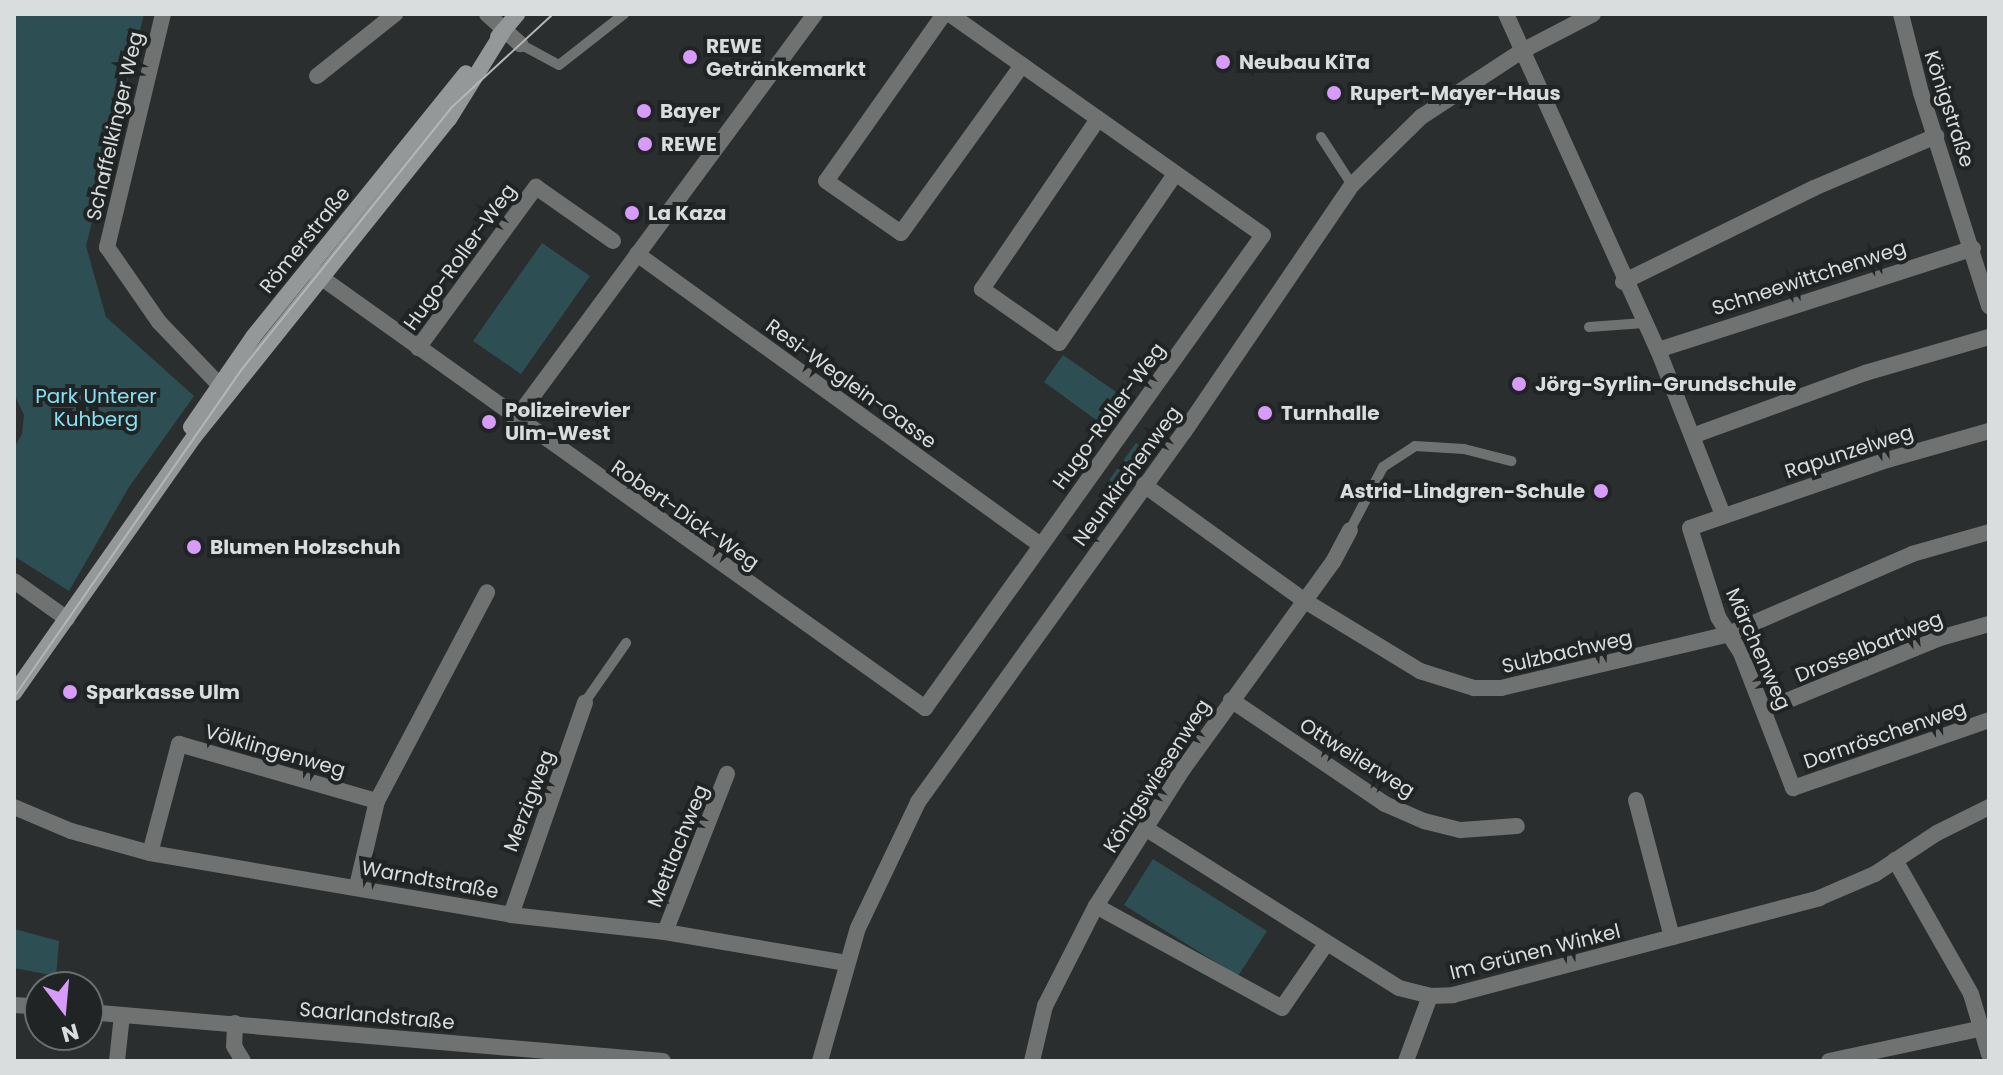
<!DOCTYPE html>
<meta charset="utf-8">
<style>
body{margin:0}
#map{position:relative;width:2003px;height:1075px;overflow:hidden;background:#2a2e2f;font-family:Poppins,sans-serif}
div>[style]{position:absolute}
.green>*{inset:0;background:#2d4f54}
.lane>*{height:10px;margin:-5px;padding:0 5px;transform-origin:5px;border-radius:5px;background:#707271}
.street>*{height:16px;margin:-8px;padding:0 8px;transform-origin:8px;border-radius:8px;background:#707271}
.secondary>*{height:16px;margin:-8px;padding:0 8px;transform-origin:8px;border-radius:8px;background:#959898}
.tram>*{height:2px;margin:-1px;padding:0 1px;transform-origin:1px;border-radius:1px;background:#b4b7b7}
.dots>*{width:22px;height:22px;translate:-50% -50%;box-sizing:border-box;border:4px solid #212425;border-radius:50%}
span{translate:-50% -50%;white-space:nowrap;text-align:center;line-height:1.15;-webkit-text-stroke:8px #212425;paint-order:stroke}
.poi-label{font-size:20px;color:#dadddd;font-weight:700}
.left{translate:0 -50%;text-align:left}
.right{translate:-100% -50%;text-align:right}
.street-label{font-size:20px;color:#dadddd}
.park-label{font-size:20px;color:#86e1f0}
.frame{position:absolute;inset:0;border:16px solid #dadddd;pointer-events:none}
.north{position:absolute;left:24px;top:971px;width:80px;height:80px;box-sizing:border-box;background:#212425;border:2px solid #6b6e6f;border-radius:50%;rotate:164deg;font-size:22px;font-weight:700;line-height:32px;text-align:center;color:#dadddd}
.north::after{content:'';display:block;margin:auto;width:28px;height:36px;background:#d79bf9;clip-path:polygon(50% 0,100% 100%,50% 72%,0 100%)}
</style>
<div id="map">
<div class="green">
<i style="clip-path:polygon(14px 14px,144px 14px,86px 246px,106px 317px,194px 396px,129px 487px,69px 591px,14px 556px,14px 448px,22px 434px,24px 415px,14px 394px)"></i>
<i style="clip-path:polygon(542px 243px,590px 276px,521px 374px,473px 341px)"></i>
<i style="clip-path:polygon(1063px 355px,1119px 394px,1099px 422px,1044px 382px)"></i>
<i style="clip-path:polygon(1136px 443px,1150px 453px,1124px 490px,1109px 480px)"></i>
<i style="clip-path:polygon(1153px 859px,1267px 931px,1238px 976px,1124px 905px)"></i>
<i style="clip-path:polygon(14px 929px,59px 941px,56px 976px,14px 968px)"></i>
</div>
<div class="lane">
<i style="left:520px;top:44px;width:44px;rotate:28.3deg"></i>
<i style="left:559px;top:65px;width:83px;rotate:-38.1deg"></i>
<i style="left:1321px;top:137px;width:57px;rotate:57.1deg"></i>
<i style="left:1589px;top:327px;width:55px;rotate:-4.2deg"></i>
<i style="left:1350px;top:530px;width:71px;rotate:-62.4deg"></i>
<i style="left:1383px;top:467px;width:38px;rotate:-33deg"></i>
<i style="left:1415px;top:446px;width:49px;rotate:3.5deg"></i>
<i style="left:1464px;top:449px;width:49px;rotate:14.3deg"></i>
<i style="left:585px;top:702px;width:72px;rotate:-55.2deg"></i>
</div>
<div class="street">
<i style="left:163px;top:14px;width:240px;rotate:103.5deg"></i>
<i style="left:107px;top:247px;width:91px;rotate:55.3deg"></i>
<i style="left:159px;top:322px;width:100px;rotate:46.2deg"></i>
<i style="left:487px;top:14px;width:45px;rotate:42.3deg"></i>
<i style="left:944px;top:14px;width:204px;rotate:125.2deg"></i>
<i style="left:826px;top:181px;width:91px;rotate:34.7deg"></i>
<i style="left:901px;top:233px;width:207px;rotate:-54.2deg"></i>
<i style="left:1506px;top:14px;width:369px;rotate:65.7deg"></i>
<i style="left:1658px;top:350px;width:177px;rotate:68.5deg"></i>
<i style="left:1901px;top:14px;width:81px;rotate:75.8deg"></i>
<i style="left:1921px;top:93px;width:224px;rotate:72.3deg"></i>
<i style="left:317px;top:76px;width:100px;rotate:-38.5deg"></i>
<i style="left:1098px;top:119px;width:206px;rotate:124.3deg"></i>
<i style="left:982px;top:289px;width:94px;rotate:35deg"></i>
<i style="left:1059px;top:343px;width:205px;rotate:-55.5deg"></i>
<i style="left:637px;top:254px;width:497px;rotate:35.8deg"></i>
<i style="left:312px;top:271px;width:753px;rotate:35.48deg"></i>
<i style="left:925px;top:708px;width:581px;rotate:-54.45deg"></i>
<i style="left:1263px;top:235px;width:383px;rotate:-144.8deg"></i>
<i style="left:1623px;top:282px;width:213px;rotate:-26.2deg"></i>
<i style="left:1814px;top:188px;width:133px;rotate:-23.1deg"></i>
<i style="left:418px;top:348px;width:200px;rotate:-53.8deg"></i>
<i style="left:536px;top:187px;width:94px;rotate:35deg"></i>
<i style="left:1658px;top:350px;width:331px;rotate:-17.9deg"></i>
<i style="left:515px;top:420px;width:505px;rotate:-53.54deg"></i>
<i style="left:1989px;top:431px;width:106px;rotate:164.1deg"></i>
<i style="left:1887px;top:460px;width:208px;rotate:161deg"></i>
<i style="left:1690px;top:528px;width:93px;rotate:72.5deg"></i>
<i style="left:1718px;top:617px;width:43px;rotate:57.4deg"></i>
<i style="left:1741px;top:653px;width:145px;rotate:68.9deg"></i>
<i style="left:1793px;top:788px;width:207px;rotate:-19.1deg"></i>
<i style="left:1695px;top:435px;width:181px;rotate:-20deg"></i>
<i style="left:1865px;top:373px;width:129px;rotate:-16.2deg"></i>
<i style="left:1144px;top:485px;width:198px;rotate:35.8deg"></i>
<i style="left:1305px;top:601px;width:135px;rotate:31.3deg"></i>
<i style="left:1420px;top:671px;width:57px;rotate:17.5deg"></i>
<i style="left:1474px;top:688px;width:27px"></i>
<i style="left:1501px;top:688px;width:231px;rotate:-13.3deg"></i>
<i style="left:1726px;top:635px;width:203px;rotate:-23.5deg"></i>
<i style="left:1912px;top:554px;width:80px;rotate:-15.9deg"></i>
<i style="left:14px;top:581px;width:65px;rotate:35.6deg"></i>
<i style="left:1231px;top:700px;width:186px;rotate:34deg"></i>
<i style="left:1385px;top:804px;width:43px;rotate:23.6deg"></i>
<i style="left:1424px;top:821px;width:38px;rotate:14deg"></i>
<i style="left:1461px;top:830px;width:56px;rotate:-4.1deg"></i>
<i style="left:1764px;top:710px;width:190px;rotate:-22.2deg"></i>
<i style="left:1940px;top:638px;width:51px;rotate:-15.9deg"></i>
<i style="left:1636px;top:800px;width:142px;rotate:75.3deg"></i>
<i style="left:14px;top:807px;width:62px;rotate:22.8deg"></i>
<i style="left:71px;top:831px;width:82px;rotate:15.6deg"></i>
<i style="left:150px;top:853px;width:366px;rotate:9.7deg"></i>
<i style="left:511px;top:915px;width:155px;rotate:6.3deg"></i>
<i style="left:665px;top:932px;width:184px;rotate:9.7deg"></i>
<i style="left:1145px;top:828px;width:300px;rotate:32.2deg"></i>
<i style="left:1399px;top:988px;width:32px;rotate:14deg"></i>
<i style="left:1430px;top:996px;width:23px;rotate:-2deg"></i>
<i style="left:1453px;top:995px;width:379px;rotate:-14.8deg"></i>
<i style="left:1819px;top:898px;width:61px;rotate:-23.2deg"></i>
<i style="left:1875px;top:874px;width:74px;rotate:-33.5deg"></i>
<i style="left:1937px;top:833px;width:58px;rotate:-26.6deg"></i>
<i style="left:150px;top:853px;width:113px;rotate:-75.1deg"></i>
<i style="left:179px;top:744px;width:206px;rotate:16.1deg"></i>
<i style="left:1895px;top:860px;width:154px;rotate:60.4deg"></i>
<i style="left:1971px;top:994px;width:63px;rotate:73.3deg"></i>
<i style="left:357px;top:886px;width:87px;rotate:-76.8deg"></i>
<i style="left:377px;top:801px;width:236px;rotate:-62.2deg"></i>
<i style="left:1096px;top:906px;width:212px;rotate:28.7deg"></i>
<i style="left:1282px;top:1008px;width:78px;rotate:-55.5deg"></i>
<i style="left:511px;top:915px;width:225px;rotate:-70.8deg"></i>
<i style="left:665px;top:932px;width:170px;rotate:-68.6deg"></i>
<i style="left:14px;top:1005px;width:26px;rotate:4deg"></i>
<i style="left:88px;top:1012px;width:577px;rotate:4.87deg"></i>
<i style="left:235px;top:1023px;width:23px;rotate:92deg"></i>
<i style="left:234px;top:1046px;width:17px;rotate:59deg"></i>
<i style="left:117px;top:1061px;width:46px;rotate:-83.8deg"></i>
<i style="left:820px;top:1061px;width:138px;rotate:-74.1deg"></i>
<i style="left:858px;top:928px;width:140px;rotate:-64.5deg"></i>
<i style="left:918px;top:802px;width:456px;rotate:-54.3deg"></i>
<i style="left:1184px;top:432px;width:299px;rotate:-55.8deg"></i>
<i style="left:1352px;top:185px;width:97px;rotate:-44.6deg"></i>
<i style="left:1421px;top:117px;width:121px;rotate:-33.2deg"></i>
<i style="left:1522px;top:51px;width:80px;rotate:-27.5deg"></i>
<i style="left:1032px;top:1061px;width:57px;rotate:-76.7deg"></i>
<i style="left:1045px;top:1006px;width:112px;rotate:-63deg"></i>
<i style="left:1096px;top:906px;width:162px;rotate:-57.6deg"></i>
<i style="left:1183px;top:769px;width:256px;rotate:-54.1deg"></i>
<i style="left:1333px;top:562px;width:36px;rotate:-62deg"></i>
<i style="left:1406px;top:1061px;width:69px;rotate:-69.7deg"></i>
<i style="left:1829px;top:1061px;width:157px;rotate:-12.1deg"></i>
</div>
<div class="secondary">
<i style="left:498px;top:37px;width:30px;rotate:-50deg"></i>
<i style="left:191px;top:427px;width:109px;rotate:-55.4deg"></i>
<i style="left:253px;top:337px;width:339px;rotate:-51.1deg"></i>
<i style="left:14px;top:693px;width:313px;rotate:-54.9deg"></i>
<i style="left:194px;top:437px;width:408px;rotate:-51.3deg"></i>
<i style="left:449px;top:119px;width:102px;rotate:-58.2deg"></i>
</div>
<div class="tram">
<i style="left:14px;top:697px;width:399px;rotate:-55.2deg"></i>
<i style="left:242px;top:369px;width:336px;rotate:-51.3deg"></i>
<i style="left:452px;top:107px;width:137px;rotate:-42.6deg"></i>
</div>
<div class="dots">
<i style="left:690px;top:57px;background:#d79bf9"></i>
<i style="left:1223px;top:62px;background:#d79bf9"></i>
<i style="left:1334px;top:93px;background:#d79bf9"></i>
<i style="left:644px;top:111px;background:#d79bf9"></i>
<i style="left:645px;top:144px;background:#d79bf9"></i>
<i style="left:632px;top:213px;background:#d79bf9"></i>
<i style="left:1519px;top:384px;background:#d79bf9"></i>
<i style="left:1265px;top:413px;background:#d79bf9"></i>
<i style="left:489px;top:422px;background:#d79bf9"></i>
<i style="left:1601px;top:491px;background:#d79bf9"></i>
<i style="left:194px;top:547px;background:#d79bf9"></i>
<i style="left:70px;top:692px;background:#d79bf9"></i>
</div>
<div class="poi-label">
<span class="left" style="left:706px;top:58px">REWE<br>Getränkemarkt</span>
<span class="left" style="left:1239px;top:62px">Neubau KiTa</span>
<span class="left" style="left:1350px;top:93px">Rupert-Mayer-Haus</span>
<span class="left" style="left:660px;top:111px">Bayer</span>
<span class="left" style="left:661px;top:144px">REWE</span>
<span class="left" style="left:648px;top:213px">La Kaza</span>
<span class="left" style="left:1535px;top:384px">Jörg-Syrlin-Grundschule</span>
<span class="left" style="left:505px;top:422px">Polizeirevier<br>Ulm-West</span>
<span class="left" style="left:1281px;top:413px">Turnhalle</span>
<span class="right" style="left:1585px;top:491px">Astrid-Lindgren-Schule</span>
<span class="left" style="left:210px;top:547px">Blumen Holzschuh</span>
<span class="left" style="left:86px;top:692px">Sparkasse Ulm</span>
</div>
<div class="street-label">
<span style="left:1949px;top:109px;rotate:72deg">Königstraße</span>
<span style="left:115px;top:126px;rotate:-77deg">Schaffelkinger Weg</span>
<span style="left:305px;top:240px;rotate:-51deg">Römerstraße</span>
<span style="left:460px;top:257px;rotate:-54deg">Hugo-Roller-Weg</span>
<span style="left:1809px;top:278px;rotate:-18deg">Schneewittchenweg</span>
<span style="left:851px;top:384px;rotate:36deg">Resi-Weglein-Gasse</span>
<span style="left:1109px;top:416px;rotate:-54deg">Hugo-Roller-Weg</span>
<span style="left:1849px;top:452px;rotate:-18deg">Rapunzelweg</span>
<span style="left:1127px;top:476px;rotate:-54deg">Neunkirchenweg</span>
<span style="left:685px;top:515px;rotate:35deg">Robert-Dick-Weg</span>
<span style="left:1869px;top:647px;rotate:-22deg">Drosselbartweg</span>
<span style="left:1758px;top:649px;rotate:66deg">Märchenweg</span>
<span style="left:1567px;top:652px;rotate:-13deg">Sulzbachweg</span>
<span style="left:1885px;top:735px;rotate:-19deg">Dornröschenweg</span>
<span style="left:275px;top:751px;rotate:16deg">Völklingenweg</span>
<span style="left:1357px;top:758px;rotate:32deg">Ottweilerweg</span>
<span style="left:1157px;top:776px;rotate:-57deg">Königswiesenweg</span>
<span style="left:529px;top:801px;rotate:-69deg">Merzigweg</span>
<span style="left:678px;top:846px;rotate:-68deg">Mettlachweg</span>
<span style="left:430px;top:880px;rotate:10deg">Warndtstraße</span>
<span style="left:1535px;top:952px;rotate:-14deg">Im Grünen Winkel</span>
<span style="left:377px;top:1016px;rotate:5deg">Saarlandstraße</span>
</div>
<div class="park-label">
<span style="left:96px;top:408px">Park Unterer<br>Kuhberg</span>
</div>
<div class="frame"></div>
<div class="north">N</div>
</div>
